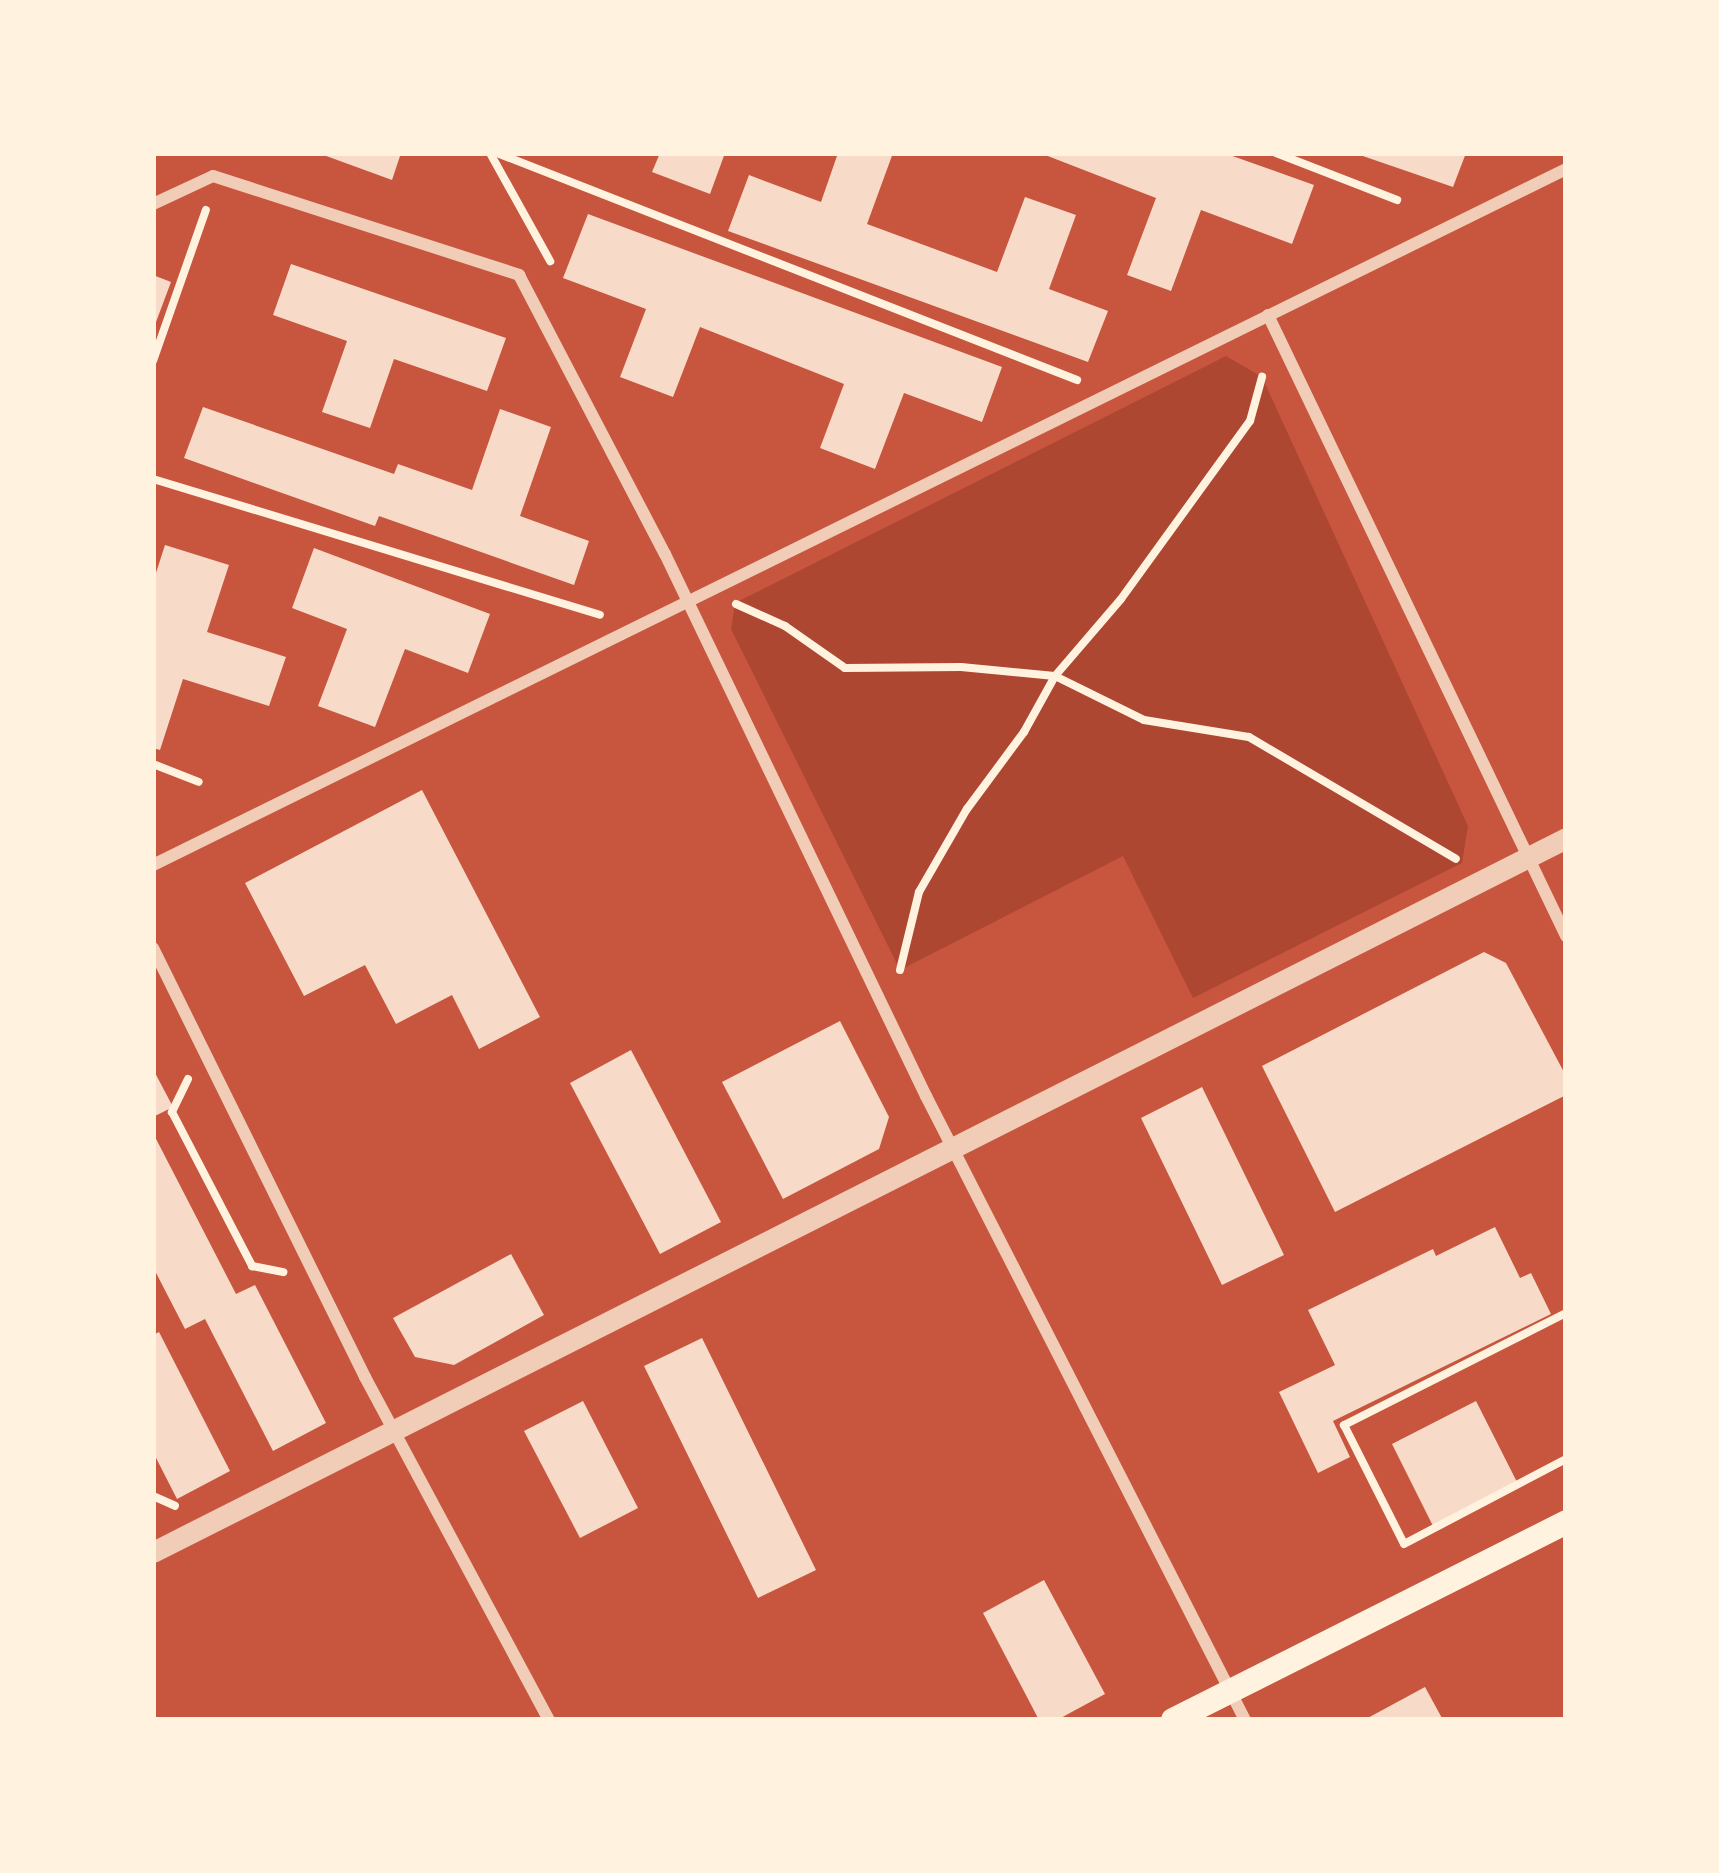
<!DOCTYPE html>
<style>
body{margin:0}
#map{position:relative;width:1719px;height:1873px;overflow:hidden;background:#c8553d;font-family:"Asap Condensed",sans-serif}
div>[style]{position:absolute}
.green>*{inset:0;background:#ae4732}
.building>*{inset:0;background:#f7dbc8}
.path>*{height:8px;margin:-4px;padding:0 4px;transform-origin:4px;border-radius:4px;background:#fff3e0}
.minor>*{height:12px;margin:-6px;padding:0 6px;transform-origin:6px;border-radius:6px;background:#f1ccb7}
.tertiary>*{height:21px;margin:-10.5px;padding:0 10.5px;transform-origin:10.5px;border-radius:10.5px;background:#f1ccb7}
.secondary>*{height:24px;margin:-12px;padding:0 12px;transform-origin:12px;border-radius:12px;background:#fff3e0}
span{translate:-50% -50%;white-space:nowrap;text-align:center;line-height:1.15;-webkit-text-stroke:12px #fff3e0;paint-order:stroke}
.frame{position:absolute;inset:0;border:156px solid #fff3e0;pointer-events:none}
</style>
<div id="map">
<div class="green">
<i style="clip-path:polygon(1226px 356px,1262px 377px,1468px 826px,1462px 863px,1193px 998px,1123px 856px,900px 970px,731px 629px,735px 603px)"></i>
</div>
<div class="building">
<i style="clip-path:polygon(318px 153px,401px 153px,392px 180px)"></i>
<i style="clip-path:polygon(660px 153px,725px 153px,710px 194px,652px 172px)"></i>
<i style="clip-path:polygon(838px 153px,893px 153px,867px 224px,997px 272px,1025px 197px,1076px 215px,1049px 289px,1108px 311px,1088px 362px,728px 231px,749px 175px,821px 202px)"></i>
<i style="clip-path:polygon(1040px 153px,1224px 153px,1314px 185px,1292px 244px,1201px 210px,1171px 291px,1127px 275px,1156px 198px)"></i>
<i style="clip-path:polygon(1354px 153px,1466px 153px,1453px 187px)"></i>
<i style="clip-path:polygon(588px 214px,1002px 367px,982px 422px,904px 393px,875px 469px,820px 448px,844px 384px,700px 327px,673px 397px,620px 377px,646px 309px,563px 278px)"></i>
<i style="clip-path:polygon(291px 264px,506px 338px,487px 391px,394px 359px,370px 428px,322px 412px,347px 341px,273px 315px)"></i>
<i style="clip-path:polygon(153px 275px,171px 282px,153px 330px)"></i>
<i style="clip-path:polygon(203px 407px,394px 474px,398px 464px,472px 490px,500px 409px,551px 427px,520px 516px,589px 541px,574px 585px,379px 516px,375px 526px,184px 458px)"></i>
<i style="clip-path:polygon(165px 545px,229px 565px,207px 632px,286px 657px,269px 706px,183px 679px,160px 750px,153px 748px,153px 582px)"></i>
<i style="clip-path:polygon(314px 548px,490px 614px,468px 673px,405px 649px,375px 727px,318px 706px,347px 629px,292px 608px)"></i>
<i style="clip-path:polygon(422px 790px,540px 1017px,479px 1049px,452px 995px,396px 1024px,365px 965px,304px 996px,245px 883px)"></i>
<i style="clip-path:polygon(1484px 952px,1506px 963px,1566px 1076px,1566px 1095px,1335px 1212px,1262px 1066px)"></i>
<i style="clip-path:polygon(840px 1021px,889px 1117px,879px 1149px,783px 1199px,722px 1082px)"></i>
<i style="clip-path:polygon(631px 1050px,721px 1222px,660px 1254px,570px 1083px)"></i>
<i style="clip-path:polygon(153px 1069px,173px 1107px,153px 1117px)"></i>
<i style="clip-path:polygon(1202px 1087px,1284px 1255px,1222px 1285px,1141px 1118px)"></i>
<i style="clip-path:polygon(153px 1133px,236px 1294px,255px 1285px,326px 1423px,273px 1451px,205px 1319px,185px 1329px,153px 1267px)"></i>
<i style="clip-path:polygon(1495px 1227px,1520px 1278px,1531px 1273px,1551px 1314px,1333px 1421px,1350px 1457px,1318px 1473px,1279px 1392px,1335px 1365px,1308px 1310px,1433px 1249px,1436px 1256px)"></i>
<i style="clip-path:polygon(511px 1254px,544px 1315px,454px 1365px,415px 1357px,393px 1318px)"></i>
<i style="clip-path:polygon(159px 1332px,230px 1471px,177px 1499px,153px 1452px,153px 1335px)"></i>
<i style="clip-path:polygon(702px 1338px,816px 1570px,758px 1598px,644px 1366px)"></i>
<i style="clip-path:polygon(583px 1401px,638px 1508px,580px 1538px,524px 1431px)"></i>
<i style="clip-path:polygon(1476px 1401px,1518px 1484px,1434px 1528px,1392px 1444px)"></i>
<i style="clip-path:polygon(1044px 1580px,1105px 1694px,1057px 1720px,1039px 1720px,983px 1613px)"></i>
<i style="clip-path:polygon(1425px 1687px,1443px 1720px,1364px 1720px)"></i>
</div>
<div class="path">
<i style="left:490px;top:153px;width:124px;rotate:60.9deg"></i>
<i style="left:497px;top:153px;width:623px;rotate:21.37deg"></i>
<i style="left:1276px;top:153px;width:130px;rotate:21.2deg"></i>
<i style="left:153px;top:361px;width:160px;rotate:-70.7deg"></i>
<i style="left:153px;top:479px;width:467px;rotate:16.9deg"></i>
<i style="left:736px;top:604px;width:54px;rotate:24.2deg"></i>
<i style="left:785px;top:626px;width:73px;rotate:35deg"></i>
<i style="left:845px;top:668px;width:116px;rotate:-0.5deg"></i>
<i style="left:961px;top:667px;width:94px;rotate:5.5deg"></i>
<i style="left:1055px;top:676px;width:99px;rotate:26.3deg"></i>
<i style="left:1144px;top:720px;width:106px;rotate:9.2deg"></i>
<i style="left:1249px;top:737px;width:240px;rotate:30.5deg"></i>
<i style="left:153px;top:764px;width:49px;rotate:21.4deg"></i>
<i style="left:900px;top:970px;width:80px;rotate:-76.3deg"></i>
<i style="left:919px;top:892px;width:96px;rotate:-60deg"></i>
<i style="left:967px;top:809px;width:96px;rotate:-53.5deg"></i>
<i style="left:1024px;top:732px;width:64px;rotate:-61deg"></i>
<i style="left:1055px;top:676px;width:101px;rotate:-49.4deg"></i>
<i style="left:1121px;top:599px;width:220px;rotate:-54.1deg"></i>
<i style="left:1250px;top:421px;width:46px;rotate:-74.7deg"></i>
<i style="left:188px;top:1079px;width:37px;rotate:116deg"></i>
<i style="left:172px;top:1112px;width:174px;rotate:62.5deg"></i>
<i style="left:252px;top:1266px;width:32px;rotate:11deg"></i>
<i style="left:1566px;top:1313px;width:249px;rotate:153.2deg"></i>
<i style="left:1344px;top:1425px;width:133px;rotate:63.2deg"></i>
<i style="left:1404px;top:1544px;width:183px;rotate:-27.7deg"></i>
<i style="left:153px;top:1496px;width:24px;rotate:24deg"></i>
</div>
<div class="minor">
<i style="left:153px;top:204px;width:66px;rotate:-25deg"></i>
<i style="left:213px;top:176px;width:322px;rotate:17.9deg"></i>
<i style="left:519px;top:275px;width:315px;rotate:62.4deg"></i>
<i style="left:665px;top:554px;width:602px;rotate:64.29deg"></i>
<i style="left:926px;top:1096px;width:701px;rotate:62.92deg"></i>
<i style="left:1268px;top:315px;width:689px;rotate:64.36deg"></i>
<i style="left:153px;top:865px;width:1575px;rotate:-26.22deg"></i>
<i style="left:153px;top:948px;width:479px;rotate:63.7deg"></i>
<i style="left:365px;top:1377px;width:389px;rotate:61.8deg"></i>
</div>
<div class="tertiary">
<i style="left:153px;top:1552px;width:1583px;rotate:-26.81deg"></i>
</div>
<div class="secondary">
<i style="left:1173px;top:1720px;width:440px;rotate:-26.7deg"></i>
</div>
<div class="frame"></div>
</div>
